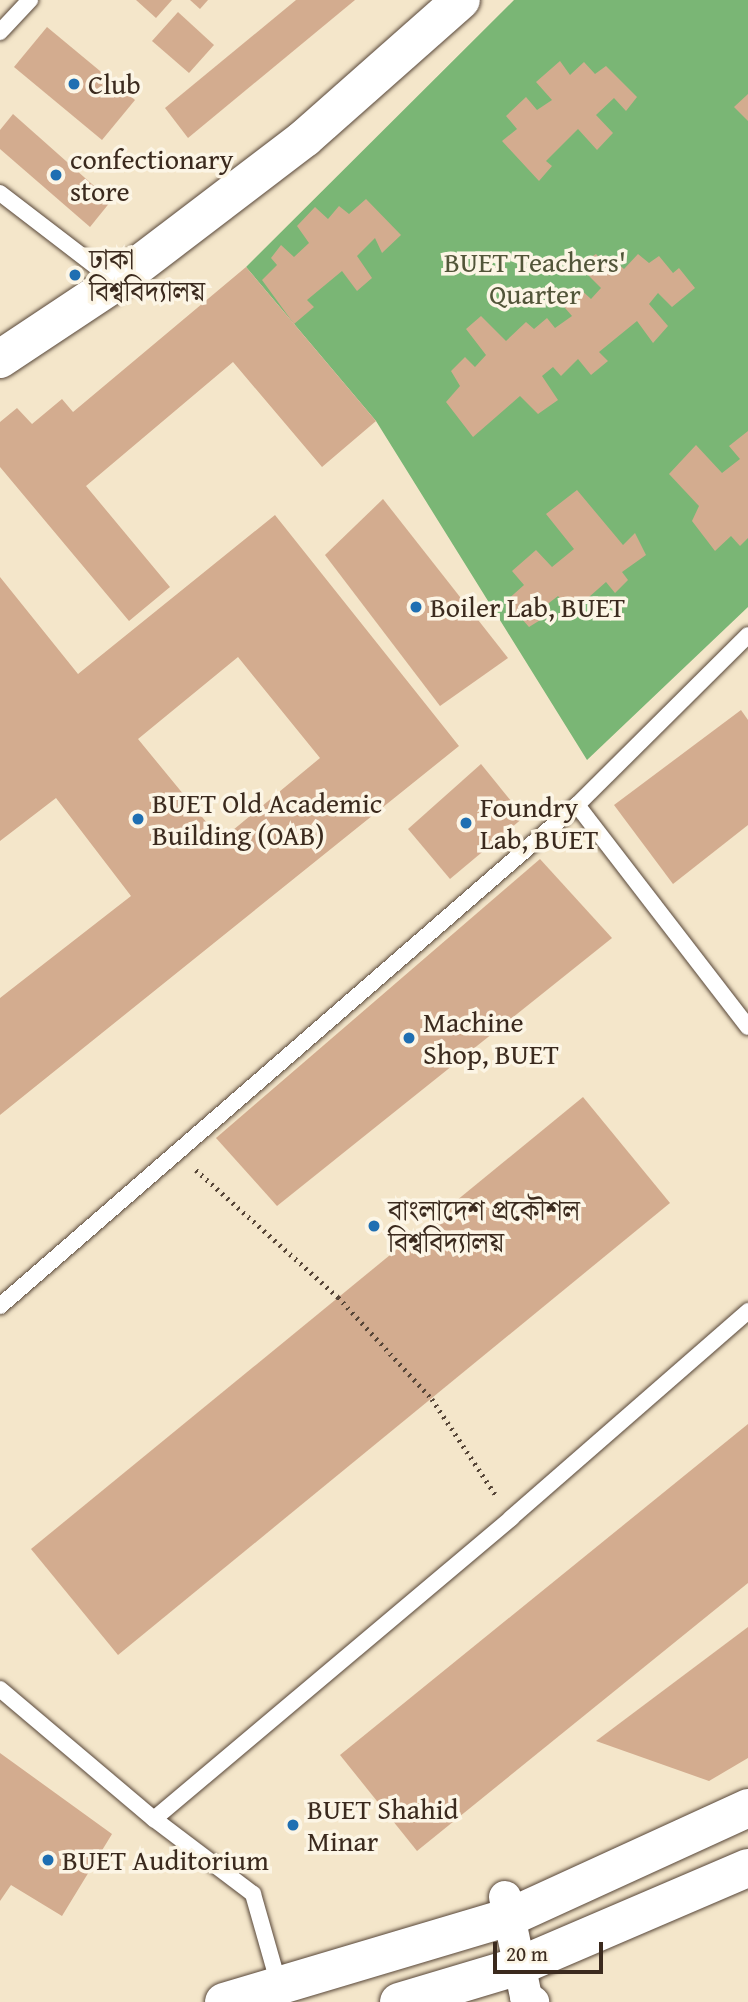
<!DOCTYPE html>
<meta charset="utf-8">
<style>
body{margin:0}
#map{position:relative;width:748px;height:2002px;overflow:hidden;background:#f4e6ca;font-family:"Gentium Book Plus","Noto Serif Bengali",serif}
div>[style]{position:absolute}
.forest>*{inset:0;background:#7ab675}
.building>*{inset:0;background:#d3ac8f}
.path>*{height:4.5px;margin-top:-2.25px;transform-origin:0;background:repeating-linear-gradient(90deg,#574638 0 2px,transparent 0 7px)}
.roads{filter:drop-shadow(0 0 2px #574638) drop-shadow(0 0 2px #574638)}
.lane>*{height:16px;margin:-8px;padding:0 8px;transform-origin:8px;border-radius:8px;background:#fff}
.street>*{height:32px;margin:-16px;padding:0 16px;transform-origin:16px;border-radius:16px;background:#fff}
.secondary>*{height:38px;margin:-19px;padding:0 19px;transform-origin:19px;border-radius:19px;background:#fff}
.dots>*{width:19px;height:19px;translate:-50% -50%;box-sizing:border-box;border:4px solid #fcf5e5;border-radius:50%}
span{translate:-50% -50%;white-space:nowrap;text-align:center;line-height:1.15;-webkit-text-stroke:7px #fcf5e5;paint-order:stroke}
.poi-label{font-size:28px;color:#3b2a1e}
.left{translate:0 -50%;text-align:left}
.park-label{font-size:28px;color:#525539}
.scale{position:absolute;left:493px;top:1942px;width:110px;height:32px;box-sizing:border-box;border:4px solid #3b2a1e;border-top:0;padding-left:9px;font-size:21px;line-height:24px;white-space:nowrap;color:#3b2a1e;-webkit-text-stroke:5px #fcf5e5;paint-order:stroke}
</style>
<div id="map">
<div class="forest">
<i style="clip-path:polygon(514px 0,748px 0,748px 607px,587px 760px,376px 421px,246px 267px)"></i>
</div>
<div class="building">
<i style="clip-path:polygon(136px 0,172px 0,156px 18px)"></i>
<i style="clip-path:polygon(190px 0,208px 0,200px 9px)"></i>
<i style="clip-path:polygon(296px 0,355px 0,188px 138px,165px 108px)"></i>
<i style="clip-path:polygon(178px 12px,214px 45px,189px 73px,152px 41px)"></i>
<i style="clip-path:polygon(47px 27px,135px 100px,102px 140px,14px 67px)"></i>
<i style="clip-path:polygon(560px 61px,570px 75px,584px 62px,595px 74px,606px 66px,637px 97px,626px 111px,614px 98px,596px 115px,613px 133px,597px 150px,578px 129px,546px 161px,552px 166px,539px 181px,502px 141px,517px 129px,506px 116px,526px 97px,537px 110px,552px 100px,536px 82px)"></i>
<i style="clip-path:polygon(748px 94px,748px 121px,734px 107px)"></i>
<i style="clip-path:polygon(13px 114px,111px 201px,90px 227px,0 149px,0 130px)"></i>
<i style="clip-path:polygon(366px 199px,401px 235px,382px 253px,375px 238px,357px 256px,372px 278px,357px 291px,342px 271px,307px 300px,314px 307px,294px 324px,262px 280px,277px 265px,271px 258px,281px 245px,294px 257px,309px 243px,297px 226px,315px 207px,328px 219px,339px 206px,349px 214px)"></i>
<i style="clip-path:polygon(596px 254px,609px 268px,616px 262px,624px 269px,638px 254px,649px 263px,659px 256px,673px 273px,679px 268px,695px 288px,672px 307px,658px 293px,649px 304px,668px 326px,653px 343px,637px 321px,599px 352px,608px 361px,591px 375px,578px 359px,561px 376px,553px 367px,542px 376px,558px 400px,538px 414px,520px 396px,473px 437px,446px 402px,460px 386px,451px 371px,465px 357px,475px 367px,486px 355px,466px 329px,481px 316px,506px 341px,526px 322px,534px 329px,547px 318px,555px 328px,572px 316px,559px 301px,579px 288px,591px 299px,601px 288px,578px 265px)"></i>
<i style="clip-path:polygon(246px 267px,376px 421px,322px 467px,233px 362px,86px 486px,170px 587px,129px 621px,0 467px,0 422px,17px 408px,32px 424px,62px 399px,73px 412px)"></i>
<i style="clip-path:polygon(748px 431px,748px 538px,740px 546px,731px 536px,715px 551px,692px 521px,699px 506px,669px 474px,696px 445px,722px 473px,740px 459px,729px 446px)"></i>
<i style="clip-path:polygon(577px 490px,623px 545px,635px 533px,646px 555px,622px 572px,628px 580px,615px 593px,606px 582px,572px 612px,558px 596px,545px 606px,550px 614px,529px 627px,506px 601px,524px 585px,512px 571px,536px 550px,552px 567px,574px 549px,546px 514px)"></i>
<i style="clip-path:polygon(383px 499px,508px 658px,440px 706px,325px 555px)"></i>
<i style="clip-path:polygon(evenodd,275px 515px,459px 746px,0 1115px,0 998px,131px 896px,56px 798px,0 841px,0 577px,78px 674px,275px 515px,238px 657px,320px 758px,221px 840px,138px 739px,238px 657px)"></i>
<i style="clip-path:polygon(741px 710px,748px 720px,748px 825px,673px 884px,614px 805px)"></i>
<i style="clip-path:polygon(481px 764px,524px 817px,450px 879px,408px 829px)"></i>
<i style="clip-path:polygon(540px 859px,612px 938px,277px 1206px,216px 1138px)"></i>
<i style="clip-path:polygon(583px 1097px,670px 1203px,118px 1655px,31px 1549px)"></i>
<i style="clip-path:polygon(748px 1424px,748px 1583px,417px 1851px,340px 1755px)"></i>
<i style="clip-path:polygon(748px 1627px,748px 1758px,709px 1781px,596px 1741px)"></i>
<i style="clip-path:polygon(0 1753px,112px 1834px,62px 1916px,11px 1885px,0 1901px)"></i>
</div>
<div class="path">
<i style="left:196px;top:1170px;width:191px;rotate:41.8deg"></i>
<i style="left:338px;top:1297px;width:139px;rotate:47.3deg"></i>
<i style="left:432px;top:1399px;width:118px;rotate:56.4deg"></i>
</div>
<div class="roads">
<div class="lane">
<i style="left:0;top:32px;width:44px;rotate:-46.8deg"></i>
<i style="left:0;top:193px;width:146px;rotate:37.5deg"></i>
<i style="left:577px;top:805px;width:280px;rotate:52.4deg"></i>
<i style="left:0;top:1306px;width:764px;rotate:-40.97deg"></i>
<i style="left:577px;top:805px;width:241px;rotate:-44.8deg"></i>
<i style="left:0;top:1689px;width:202px;rotate:40.2deg"></i>
<i style="left:154px;top:1819px;width:124px;rotate:37.1deg"></i>
<i style="left:253px;top:1894px;width:95px;rotate:74.1deg"></i>
<i style="left:154px;top:1819px;width:467px;rotate:-40.1deg"></i>
<i style="left:511px;top:1518px;width:315px;rotate:-41.1deg"></i>
</div>
<div class="street">
<i style="left:505px;top:1897px;width:102px;rotate:78.1deg"></i>
<i style="left:526px;top:1997px;width:9px;rotate:36deg"></i>
</div>
<div class="secondary">
<i style="left:0;top:359px;width:139px;rotate:-33.6deg"></i>
<i style="left:116px;top:282px;width:238px;rotate:-37.3deg"></i>
<i style="left:305px;top:138px;width:208px;rotate:-41.5deg"></i>
<i style="left:224px;top:2002px;width:298px;rotate:-16.6deg"></i>
<i style="left:510px;top:1917px;width:262px;rotate:-24.6deg"></i>
<i style="left:399px;top:2002px;width:125px;rotate:-16.7deg"></i>
<i style="left:519px;top:1966px;width:249px;rotate:-23.2deg"></i>
</div>
</div>
<div class="dots">
<i style="left:74px;top:84px;background:#1f6fb2"></i>
<i style="left:56px;top:175px;background:#1f6fb2"></i>
<i style="left:75px;top:275px;background:#1f6fb2"></i>
<i style="left:416px;top:607px;background:#1f6fb2"></i>
<i style="left:138px;top:819px;background:#1f6fb2"></i>
<i style="left:466px;top:823px;background:#1f6fb2"></i>
<i style="left:409px;top:1038px;background:#1f6fb2"></i>
<i style="left:374px;top:1226px;background:#1f6fb2"></i>
<i style="left:293px;top:1825px;background:#1f6fb2"></i>
<i style="left:48px;top:1860px;background:#1f6fb2"></i>
</div>
<div class="poi-label">
<span class="left" style="left:88px;top:84px">Club</span>
<span class="left" style="left:70px;top:175px">confectionary<br>store</span>
<span class="left" style="left:89px;top:275px">ঢাকা<br>বিশ্ববিদ্যালয়</span>
<span class="left" style="left:430px;top:607px">Boiler Lab, BUET</span>
<span class="left" style="left:152px;top:819px">BUET Old Academic<br>Building (OAB)</span>
<span class="left" style="left:480px;top:823px">Foundry<br>Lab, BUET</span>
<span class="left" style="left:423px;top:1038px">Machine<br>Shop, BUET</span>
<span class="left" style="left:388px;top:1226px">বাংলাদেশ প্রকৌশল<br>বিশ্ববিদ্যালয়</span>
<span class="left" style="left:307px;top:1825px">BUET Shahid<br>Minar</span>
<span class="left" style="left:62px;top:1860px">BUET Auditorium</span>
</div>
<div class="park-label">
<span style="left:535px;top:278px">BUET Teachers'<br>Quarter</span>
</div>
<div class="scale">20 m</div>
</div>
